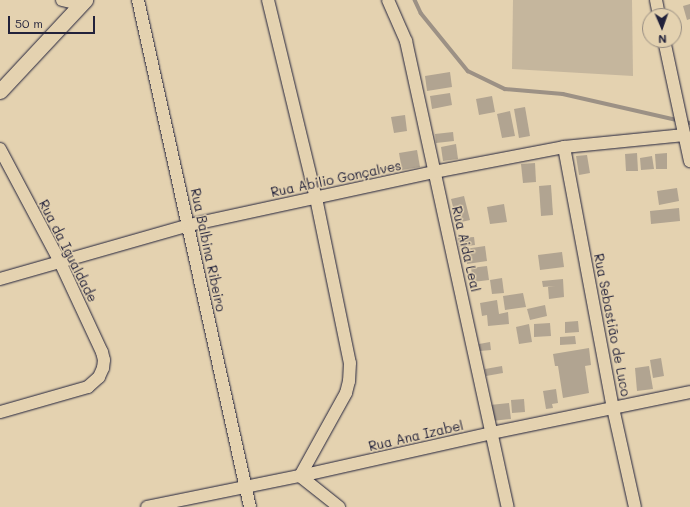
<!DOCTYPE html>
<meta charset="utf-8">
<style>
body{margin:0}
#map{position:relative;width:690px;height:507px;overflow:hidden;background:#e4d2b0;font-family:Mali,sans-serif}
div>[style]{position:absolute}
.green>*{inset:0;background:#c5b69d}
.stream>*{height:3.5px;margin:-1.75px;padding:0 1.75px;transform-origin:1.75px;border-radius:1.75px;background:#9c9185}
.building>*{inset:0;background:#b1a491}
.roads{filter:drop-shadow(0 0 1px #22223b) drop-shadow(0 0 1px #22223b)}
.minor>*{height:12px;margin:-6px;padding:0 6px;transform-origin:6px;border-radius:6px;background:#e4d2b0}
.major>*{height:15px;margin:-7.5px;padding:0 7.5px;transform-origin:7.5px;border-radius:7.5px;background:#e4d2b0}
span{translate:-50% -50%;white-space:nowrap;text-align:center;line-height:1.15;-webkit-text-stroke:3px #e4d2b0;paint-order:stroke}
.street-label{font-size:13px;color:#22223b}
.north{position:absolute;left:642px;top:8px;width:40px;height:40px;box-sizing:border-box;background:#e4d2b0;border:1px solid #968c81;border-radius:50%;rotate:178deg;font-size:11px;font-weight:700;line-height:16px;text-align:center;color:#22223b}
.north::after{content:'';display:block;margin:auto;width:14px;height:18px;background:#22223b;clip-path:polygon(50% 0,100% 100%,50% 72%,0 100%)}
.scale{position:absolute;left:8px;top:16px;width:87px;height:18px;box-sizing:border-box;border:2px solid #22223b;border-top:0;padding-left:5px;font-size:12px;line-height:14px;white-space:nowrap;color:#22223b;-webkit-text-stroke:3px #e4d2b0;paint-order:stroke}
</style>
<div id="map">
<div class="green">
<i style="clip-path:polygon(513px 0,632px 0,633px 76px,512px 69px)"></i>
</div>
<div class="stream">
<i style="left:415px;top:0;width:14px;rotate:65deg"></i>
<i style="left:421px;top:13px;width:75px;rotate:51deg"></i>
<i style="left:468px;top:71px;width:41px;rotate:25.9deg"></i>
<i style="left:505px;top:89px;width:58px;rotate:4.9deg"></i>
<i style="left:563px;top:94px;width:130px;rotate:12.9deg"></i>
</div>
<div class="building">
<i style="clip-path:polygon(690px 4px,690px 19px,687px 20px,683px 6px)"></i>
<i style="clip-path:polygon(450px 72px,452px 87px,427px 91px,425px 76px)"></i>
<i style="clip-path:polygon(450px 93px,452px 105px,432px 109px,430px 96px)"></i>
<i style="clip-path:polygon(492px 96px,495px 112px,479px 115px,476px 99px)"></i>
<i style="clip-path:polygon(525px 107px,530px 136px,519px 138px,514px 109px)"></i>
<i style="clip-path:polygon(510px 111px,515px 136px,502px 138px,497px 114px)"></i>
<i style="clip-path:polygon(405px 115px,407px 131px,394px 133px,391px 117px)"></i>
<i style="clip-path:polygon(453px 132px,454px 141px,436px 143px,435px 134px)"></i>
<i style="clip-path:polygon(456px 144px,458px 159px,443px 161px,441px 147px)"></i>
<i style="clip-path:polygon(417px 150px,420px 167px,402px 170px,399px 153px)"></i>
<i style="clip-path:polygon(637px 153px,638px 171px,626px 171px,625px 154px)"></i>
<i style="clip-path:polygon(667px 153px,667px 169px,656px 169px,655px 154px)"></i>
<i style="clip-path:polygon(587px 155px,590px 173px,579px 175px,576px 156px)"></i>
<i style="clip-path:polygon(652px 156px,654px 169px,641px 170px,640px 158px)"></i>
<i style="clip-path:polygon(535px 163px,536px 182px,523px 183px,521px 164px)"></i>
<i style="clip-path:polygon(551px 185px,553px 215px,541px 216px,539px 186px)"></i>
<i style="clip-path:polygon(677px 188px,679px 201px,659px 205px,657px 191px)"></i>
<i style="clip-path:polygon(464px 196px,470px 220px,457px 223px,451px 199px)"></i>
<i style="clip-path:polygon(504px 204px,507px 222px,490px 224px,487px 207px)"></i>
<i style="clip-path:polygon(679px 208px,680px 221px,651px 224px,650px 211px)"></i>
<i style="clip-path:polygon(474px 237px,475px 245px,459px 247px,458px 238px)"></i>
<i style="clip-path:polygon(485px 246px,487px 261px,467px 264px,465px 249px)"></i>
<i style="clip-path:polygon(562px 252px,564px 267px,540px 270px,538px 255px)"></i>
<i style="clip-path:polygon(487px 266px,489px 280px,473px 282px,471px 268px)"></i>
<i style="clip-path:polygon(502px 278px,504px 293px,492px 294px,490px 280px)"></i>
<i style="clip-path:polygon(563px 279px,564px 297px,549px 299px,548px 287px,555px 286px,543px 287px,542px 281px)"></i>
<i style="clip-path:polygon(523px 293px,526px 307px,505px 310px,503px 296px)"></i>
<i style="clip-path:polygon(497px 300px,499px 314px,508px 312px,509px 324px,488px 326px,487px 315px,482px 316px,480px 303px)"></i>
<i style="clip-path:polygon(545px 305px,547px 316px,530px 320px,527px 309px)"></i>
<i style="clip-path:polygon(578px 321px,579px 332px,565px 333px,565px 322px)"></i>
<i style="clip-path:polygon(550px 323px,551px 336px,534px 337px,534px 324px)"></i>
<i style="clip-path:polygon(529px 324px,532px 342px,519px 344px,516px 327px)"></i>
<i style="clip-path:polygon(575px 336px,576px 344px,560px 345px,560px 337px)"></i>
<i style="clip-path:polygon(490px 342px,491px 350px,480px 351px,479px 344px)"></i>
<i style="clip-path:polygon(589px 348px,591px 365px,585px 366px,589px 393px,563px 398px,558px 366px,555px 366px,553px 354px)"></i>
<i style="clip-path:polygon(661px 358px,664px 376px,653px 378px,650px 360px)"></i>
<i style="clip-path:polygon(502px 366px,503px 373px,486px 376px,485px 369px)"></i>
<i style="clip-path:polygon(649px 366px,653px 389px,637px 391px,635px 368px)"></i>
<i style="clip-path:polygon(556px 389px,558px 403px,552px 404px,553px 408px,546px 409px,543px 391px)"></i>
<i style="clip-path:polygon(524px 399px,525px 412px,512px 413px,511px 400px)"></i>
<i style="clip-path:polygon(509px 403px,511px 419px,492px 421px,490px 405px)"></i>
</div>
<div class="roads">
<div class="minor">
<i style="left:62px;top:0;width:18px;rotate:13deg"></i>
<i style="left:138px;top:0;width:519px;rotate:77.54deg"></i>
<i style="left:268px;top:0;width:204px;rotate:76.4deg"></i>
<i style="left:316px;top:198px;width:168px;rotate:78.4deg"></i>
<i style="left:350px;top:363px;width:18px;rotate:93deg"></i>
<i style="left:349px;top:381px;width:12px;rotate:104deg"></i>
<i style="left:346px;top:393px;width:95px;rotate:119deg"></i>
<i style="left:300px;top:476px;width:50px;rotate:38.5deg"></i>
<i style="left:388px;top:0;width:45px;rotate:66.3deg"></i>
<i style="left:406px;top:41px;width:477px;rotate:77.7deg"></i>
<i style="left:656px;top:0;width:16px;rotate:79deg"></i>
<i style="left:664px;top:40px;width:124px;rotate:77.9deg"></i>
<i style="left:564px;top:147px;width:266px;rotate:79.4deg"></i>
<i style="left:613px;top:408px;width:101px;rotate:77.5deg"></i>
<i style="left:0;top:149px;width:128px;rotate:62deg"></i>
<i style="left:60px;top:262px;width:99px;rotate:65deg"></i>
<i style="left:102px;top:352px;width:8px;rotate:76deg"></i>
<i style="left:104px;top:360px;width:8px;rotate:97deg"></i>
<i style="left:103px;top:368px;width:10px;rotate:114deg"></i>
<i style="left:99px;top:377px;width:15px;rotate:138deg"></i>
<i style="left:88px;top:387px;width:91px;rotate:164.1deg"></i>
<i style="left:0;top:279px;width:197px;rotate:-15.9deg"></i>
<i style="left:189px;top:225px;width:251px;rotate:-12.2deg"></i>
<i style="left:434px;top:172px;width:132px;rotate:-10.9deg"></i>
<i style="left:564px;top:147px;width:121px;rotate:-5.7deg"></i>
<i style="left:147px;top:507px;width:156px;rotate:-11.5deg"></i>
<i style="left:300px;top:476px;width:197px;rotate:-12.6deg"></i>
<i style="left:492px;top:433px;width:202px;rotate:-11.7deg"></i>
</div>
<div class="major">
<i style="left:0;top:91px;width:125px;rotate:-47deg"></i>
</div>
</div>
<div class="street-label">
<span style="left:336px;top:179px;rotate:-12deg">Rua Abilio Gonçalves</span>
<span style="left:466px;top:249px;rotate:77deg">Rua Aida Leal</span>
<span style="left:208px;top:250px;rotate:78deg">Rua Balbina Ribeiro</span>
<span style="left:68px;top:251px;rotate:63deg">Rua da Igualdade</span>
<span style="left:612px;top:325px;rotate:79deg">Rua Sebastião de Luco</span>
<span style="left:416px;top:436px;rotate:-13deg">Rua Ana Izabel</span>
</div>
<div class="north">N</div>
<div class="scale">50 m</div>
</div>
